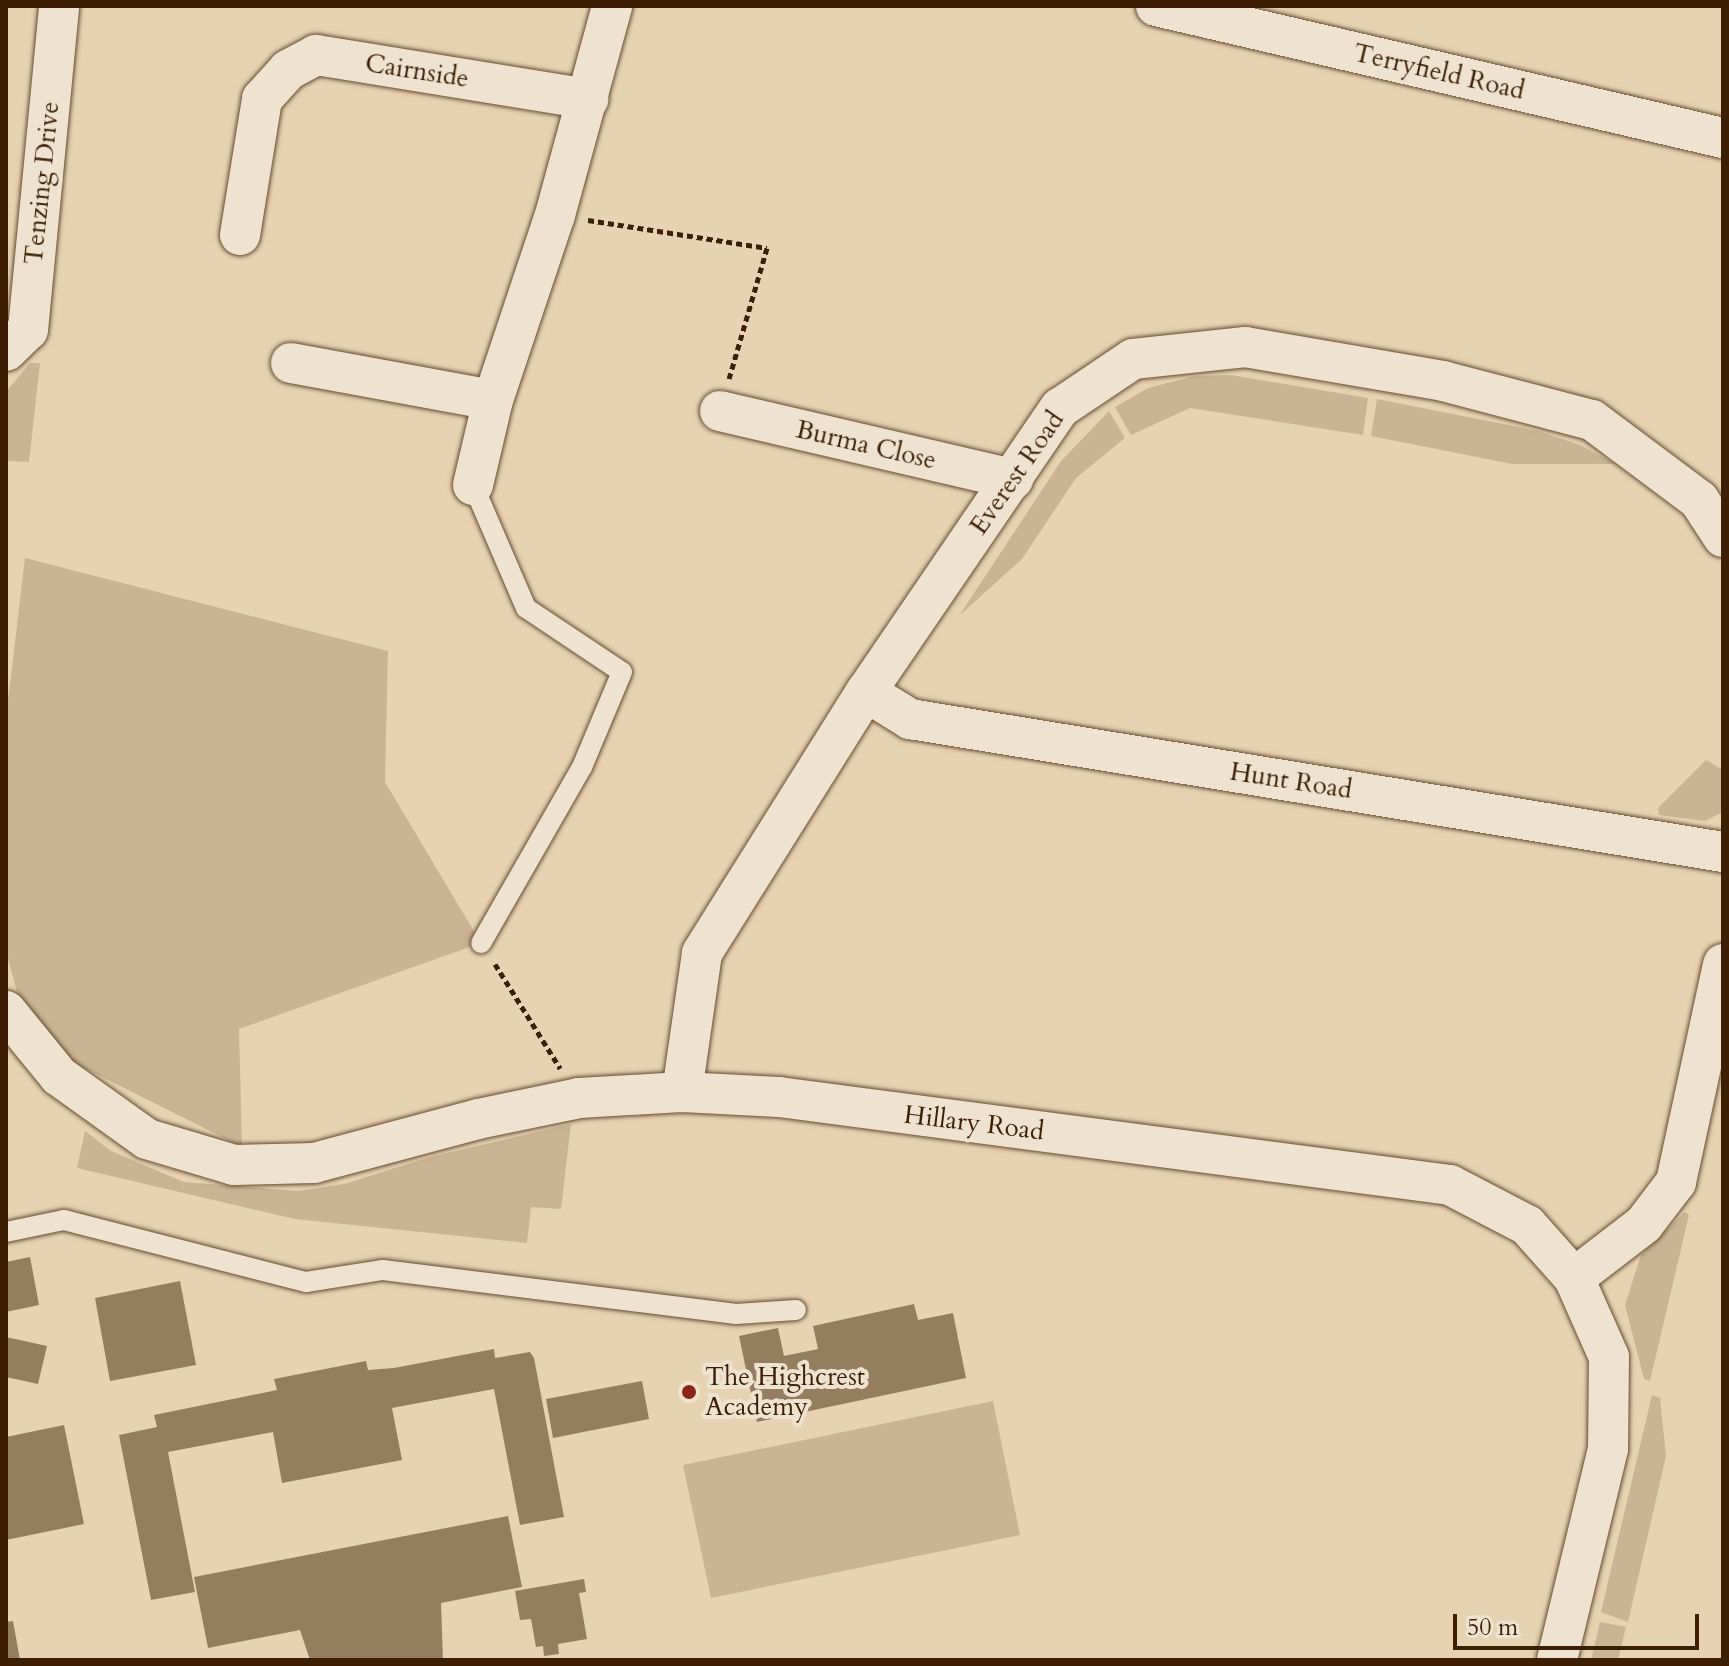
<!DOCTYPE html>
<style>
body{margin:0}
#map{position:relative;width:1729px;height:1666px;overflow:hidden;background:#e7d3b3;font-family:Cardo,serif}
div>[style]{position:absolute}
.green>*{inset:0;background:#cab495}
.building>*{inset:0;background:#957d5f}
.path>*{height:5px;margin-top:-2.5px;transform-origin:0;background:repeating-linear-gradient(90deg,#3c1f05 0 6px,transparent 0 10px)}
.roads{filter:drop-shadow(0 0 2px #674c30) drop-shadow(0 0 2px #674c30)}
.lane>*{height:20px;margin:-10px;padding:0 10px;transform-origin:10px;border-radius:10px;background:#efe2ce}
.street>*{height:40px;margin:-20px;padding:0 20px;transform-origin:20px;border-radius:20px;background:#efe2ce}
.dots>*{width:22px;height:22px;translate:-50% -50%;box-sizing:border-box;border:4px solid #efe2ce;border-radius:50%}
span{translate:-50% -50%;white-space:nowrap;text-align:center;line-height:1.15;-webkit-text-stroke:8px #efe2ce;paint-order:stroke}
.street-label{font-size:26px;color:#3c1f05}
.poi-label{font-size:26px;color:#3c1f05}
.left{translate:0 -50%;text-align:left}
.frame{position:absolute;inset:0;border:8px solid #3c1f05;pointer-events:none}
.scale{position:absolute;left:1453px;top:1614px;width:246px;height:36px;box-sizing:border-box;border:4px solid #3c1f05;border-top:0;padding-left:10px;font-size:24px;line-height:28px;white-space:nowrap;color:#3c1f05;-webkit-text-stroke:6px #efe2ce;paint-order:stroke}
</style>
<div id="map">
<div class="green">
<i style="clip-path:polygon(30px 363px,40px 363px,29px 462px,6px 461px,6px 392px)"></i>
<i style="clip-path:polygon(1231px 375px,1368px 398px,1363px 435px,1190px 408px,1131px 435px,1115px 407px,1148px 388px,1195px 376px)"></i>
<i style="clip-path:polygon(1377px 399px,1538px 431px,1580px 445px,1615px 464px,1512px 464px,1371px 436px)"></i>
<i style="clip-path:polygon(1109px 411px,1125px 438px,1076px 478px,1022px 559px,959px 616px,1061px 461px)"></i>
<i style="clip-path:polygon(25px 558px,388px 651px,385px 782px,481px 943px,239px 1029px,242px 1147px,30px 1041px,6px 951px,6px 717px)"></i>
<i style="clip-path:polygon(1706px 760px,1723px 770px,1723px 812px,1705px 821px,1659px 815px,1658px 808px)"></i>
<i style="clip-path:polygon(571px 1124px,561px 1209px,531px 1207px,527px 1243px,295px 1219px,77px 1168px,85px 1131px,111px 1151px,184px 1182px,298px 1191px,344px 1184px,430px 1157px)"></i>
<i style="clip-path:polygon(1685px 1212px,1689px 1215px,1650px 1381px,1644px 1379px,1625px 1305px,1641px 1255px)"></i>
<i style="clip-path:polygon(1652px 1395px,1660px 1398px,1666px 1456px,1628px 1622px,1601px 1612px)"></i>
<i style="clip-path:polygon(993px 1401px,1020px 1535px,711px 1598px,683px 1465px)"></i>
<i style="clip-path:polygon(1600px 1622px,1626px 1627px,1618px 1660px,1591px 1660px)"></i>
</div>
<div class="building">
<i style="clip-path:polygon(30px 1257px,39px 1305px,6px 1312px,6px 1262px)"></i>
<i style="clip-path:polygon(180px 1281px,196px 1365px,110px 1381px,95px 1298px)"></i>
<i style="clip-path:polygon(914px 1304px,918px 1320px,953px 1313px,966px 1378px,757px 1422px,739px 1336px,778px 1328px,784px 1356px,818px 1349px,813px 1326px)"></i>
<i style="clip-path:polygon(6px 1337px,47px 1346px,38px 1384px,6px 1377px)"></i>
<i style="clip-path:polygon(494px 1349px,495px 1358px,530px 1352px,534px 1358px,564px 1517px,520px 1525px,494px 1389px,392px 1408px,402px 1460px,282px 1483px,273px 1432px,168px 1452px,195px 1592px,151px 1600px,119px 1435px,157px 1427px,154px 1415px,277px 1390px,274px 1379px,366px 1361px,368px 1370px,394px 1368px)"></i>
<i style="clip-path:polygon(642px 1381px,649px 1419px,553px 1438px,546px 1399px)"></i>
<i style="clip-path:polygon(64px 1425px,84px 1524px,6px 1540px,6px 1437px)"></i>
<i style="clip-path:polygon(508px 1516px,522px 1587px,441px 1603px,443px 1660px,310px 1660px,300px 1630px,208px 1648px,194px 1577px)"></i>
<i style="clip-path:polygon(584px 1579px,586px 1592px,579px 1593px,587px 1639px,558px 1644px,559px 1654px,544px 1656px,543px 1646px,536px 1647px,531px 1619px,520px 1620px,515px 1591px)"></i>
<i style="clip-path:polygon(13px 1621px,20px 1660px,6px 1660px,6px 1622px)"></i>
</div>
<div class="path">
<i style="left:588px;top:220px;width:181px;rotate:8.9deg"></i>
<i style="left:767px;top:248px;width:136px;rotate:106.2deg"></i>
<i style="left:495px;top:964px;width:123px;rotate:58deg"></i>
</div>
<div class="roads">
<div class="lane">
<i style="left:473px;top:485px;width:134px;rotate:66.7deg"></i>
<i style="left:526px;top:608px;width:115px;rotate:33.7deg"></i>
<i style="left:622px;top:672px;width:103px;rotate:112.8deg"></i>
<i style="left:582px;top:767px;width:203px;rotate:119.8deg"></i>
<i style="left:6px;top:1232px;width:59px;rotate:-11.7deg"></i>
<i style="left:64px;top:1220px;width:250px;rotate:14.4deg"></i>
<i style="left:306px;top:1282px;width:78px;rotate:-8.9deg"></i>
<i style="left:383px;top:1270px;width:356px;rotate:7.1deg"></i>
<i style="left:736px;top:1314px;width:60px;rotate:-3.8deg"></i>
</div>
<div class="street">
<i style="left:1156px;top:6px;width:582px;rotate:13.11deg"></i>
<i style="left:240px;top:235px;width:138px;rotate:-80.8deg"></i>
<i style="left:262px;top:99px;width:39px;rotate:-48deg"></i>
<i style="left:288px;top:70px;width:32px;rotate:-28deg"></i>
<i style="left:316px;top:55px;width:276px;rotate:9.2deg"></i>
<i style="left:6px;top:351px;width:30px;rotate:-44deg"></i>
<i style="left:28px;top:330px;width:325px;rotate:-84.5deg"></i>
<i style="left:291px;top:363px;width:205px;rotate:10.4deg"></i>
<i style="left:720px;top:411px;width:301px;rotate:13.1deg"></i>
<i style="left:473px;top:485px;width:87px;rotate:-76.8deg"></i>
<i style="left:493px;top:400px;width:195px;rotate:-71.5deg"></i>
<i style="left:555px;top:215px;width:217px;rotate:-74.7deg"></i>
<i style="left:866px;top:692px;width:52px;rotate:31.5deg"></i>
<i style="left:910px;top:719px;width:824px;rotate:9.29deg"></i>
<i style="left:6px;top:1011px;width:84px;rotate:50.8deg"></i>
<i style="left:59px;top:1076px;width:108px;rotate:35.6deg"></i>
<i style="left:147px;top:1139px;width:91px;rotate:16.6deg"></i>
<i style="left:234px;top:1165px;width:80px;rotate:-1.4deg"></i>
<i style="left:314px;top:1163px;width:170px;rotate:-15deg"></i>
<i style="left:478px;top:1119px;width:103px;rotate:-11.7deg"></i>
<i style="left:579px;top:1098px;width:103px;rotate:-3.3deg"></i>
<i style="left:682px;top:1092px;width:97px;rotate:3deg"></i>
<i style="left:779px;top:1097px;width:677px;rotate:7.47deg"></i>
<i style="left:1450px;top:1185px;width:87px;rotate:27.5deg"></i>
<i style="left:1527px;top:1225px;width:71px;rotate:48.4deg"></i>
<i style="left:1574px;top:1278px;width:86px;rotate:66.1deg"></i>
<i style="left:1609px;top:1357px;width:92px;rotate:90.6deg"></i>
<i style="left:1608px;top:1449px;width:217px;rotate:103.6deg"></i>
<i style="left:682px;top:1092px;width:140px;rotate:-81.8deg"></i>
<i style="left:702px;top:953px;width:308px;rotate:-57.9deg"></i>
<i style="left:866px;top:692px;width:344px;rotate:-55.7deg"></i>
<i style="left:1060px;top:408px;width:88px;rotate:-33.9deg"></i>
<i style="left:1133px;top:359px;width:113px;rotate:-6.1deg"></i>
<i style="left:1245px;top:347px;width:201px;rotate:9.7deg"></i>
<i style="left:1443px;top:381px;width:154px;rotate:14.7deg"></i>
<i style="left:1592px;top:420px;width:134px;rotate:36.8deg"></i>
<i style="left:1699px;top:500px;width:44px;rotate:57deg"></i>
<i style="left:1574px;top:1278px;width:88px;rotate:-37.6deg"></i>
<i style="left:1644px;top:1224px;width:53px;rotate:-52.7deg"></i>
<i style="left:1676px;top:1182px;width:223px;rotate:-77.8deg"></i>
</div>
</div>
<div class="dots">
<i style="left:689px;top:1392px;background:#8f2418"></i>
</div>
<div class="street-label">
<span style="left:417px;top:71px;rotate:9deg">Cairnside</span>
<span style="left:1439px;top:72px;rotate:13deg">Terryfield Road</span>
<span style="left:42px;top:183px;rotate:-84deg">Tenzing Drive</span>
<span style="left:866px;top:445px;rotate:13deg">Burma Close</span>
<span style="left:1017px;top:473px;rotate:-55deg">Everest Road</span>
<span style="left:1291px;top:781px;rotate:9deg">Hunt Road</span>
<span style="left:974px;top:1123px;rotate:7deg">Hillary Road</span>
</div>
<div class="poi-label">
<span class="left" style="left:705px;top:1392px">The Highcrest<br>Academy</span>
</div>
<div class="frame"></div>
<div class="scale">50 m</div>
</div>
